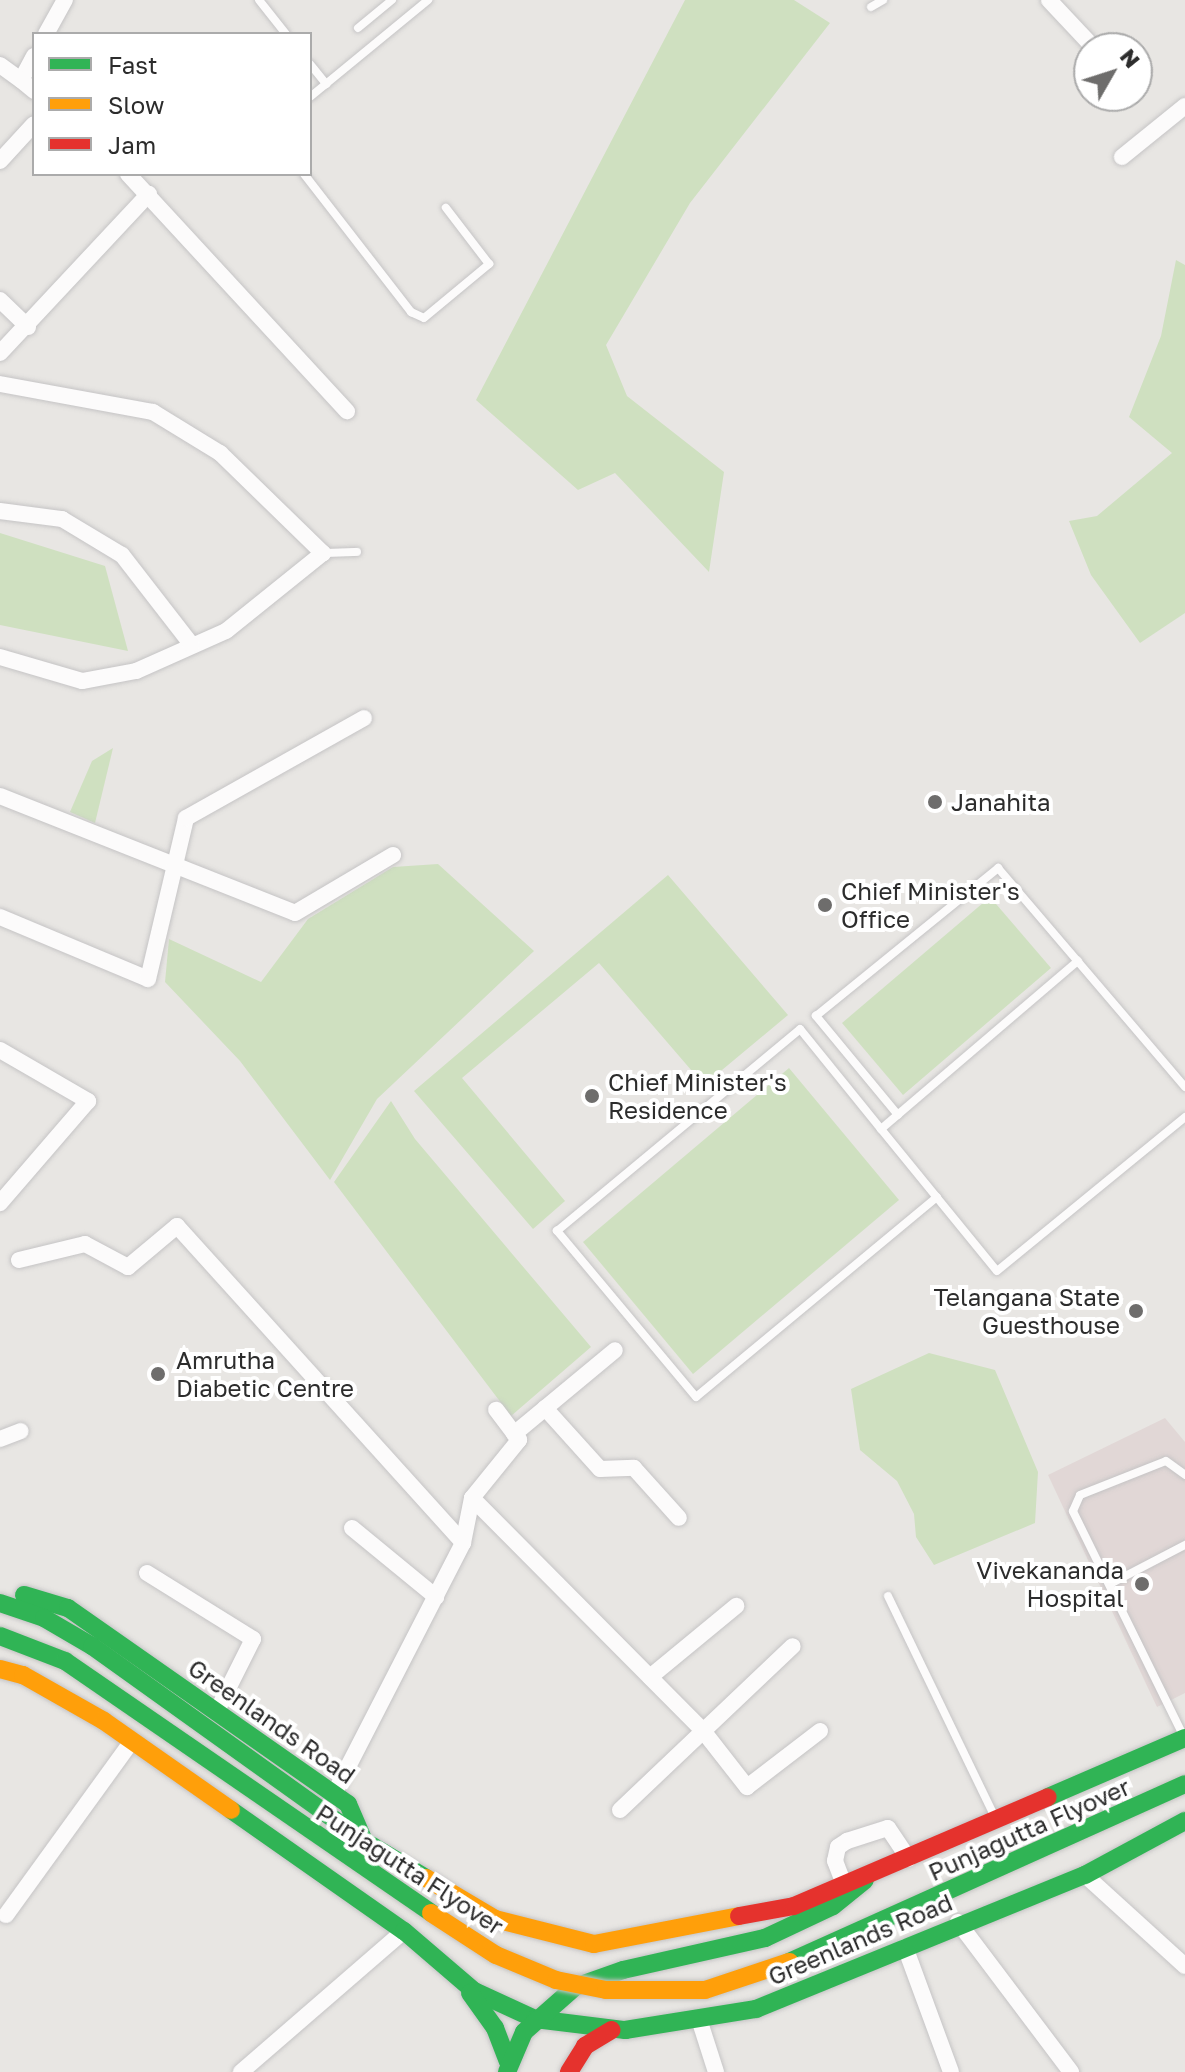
<!DOCTYPE html>
<style>
body{margin:0}
#map{position:relative;width:1185px;height:2072px;overflow:hidden;background:#e8e6e3;font-family:"Golos Text",sans-serif}
div>[style]{position:absolute}
.medical>*{inset:0;background:#e1d7d6}
.green>*{inset:0;background:#cfe0c0}
.roads{filter:drop-shadow(0 0 2px #c5c4c5) drop-shadow(0 0 2px #c5c4c5)}
.lane>*{height:8px;margin:-4px;padding:0 4px;transform-origin:4px;border-radius:4px;background:#fcfbfb}
.street>*{height:16px;margin:-8px;padding:0 8px;transform-origin:8px;border-radius:8px;background:#fcfbfb}
.fast>*{height:18px;margin:-9px;padding:0 9px;transform-origin:9px;border-radius:9px;background:#30b455}
.slow>*{height:18px;margin:-9px;padding:0 9px;transform-origin:9px;border-radius:9px;background:#ff9f0a}
.jam>*{height:18px;margin:-9px;padding:0 9px;transform-origin:9px;border-radius:9px;background:#e5322d}
.bridges{filter:drop-shadow(0 0 2px #c5c4c2) drop-shadow(0 0 2px #c5c4c2)}
.fast-bridge>*{height:18px;margin:-9px;padding:0 9px;transform-origin:9px;border-radius:9px;background:#30b455}
.slow-bridge>*{height:18px;margin:-9px;padding:0 9px;transform-origin:9px;border-radius:9px;background:#ff9f0a}
.dots>*{width:22px;height:22px;translate:-50% -50%;box-sizing:border-box;border:4px solid #fff;border-radius:50%}
span{translate:-50% -50%;white-space:nowrap;text-align:center;line-height:1.15;-webkit-text-stroke:8px #fff;paint-order:stroke}
.poi-label{font-size:24px;color:#2c2c2c}
.left{translate:0 -50%;text-align:left}
.right{translate:-100% -50%;text-align:right}
.street-label{font-size:24px;color:#2c2c2c}
.legend{position:absolute;left:32px;top:32px;width:280px;height:144px;box-sizing:border-box;background:#fff;border:2px solid #ababab;margin:0;padding:10px 14px;list-style:none;font-size:24px;color:#2c2c2c}
.legend li{display:flex;align-items:center;gap:16px;height:40px}
.legend b{width:40px;border:2px solid #ababab}
.north{position:absolute;left:1073px;top:32px;width:80px;height:80px;box-sizing:border-box;background:#fff;border:2px solid #ababab;border-radius:50%;rotate:51deg;font-size:22px;font-weight:700;line-height:32px;text-align:center;color:#2c2c2c}
.north::after{content:'';display:block;margin:auto;width:28px;height:36px;background:#6e6d6c;clip-path:polygon(50% 0,100% 100%,50% 72%,0 100%)}
</style>
<div id="map">
<div class="medical">
<i style="clip-path:polygon(1165px 1418px,1185px 1442px,1185px 1693px,1157px 1707px,1048px 1475px)"></i>
</div>
<div class="green">
<i style="clip-path:polygon(685px 0,794px 0,830px 23px,690px 203px,606px 345px,627px 396px,724px 472px,709px 572px,615px 473px,578px 490px,476px 400px)"></i>
<i style="clip-path:polygon(1176px 260px,1185px 265px,1185px 613px,1140px 643px,1091px 575px,1069px 521px,1097px 516px,1172px 453px,1129px 417px,1161px 336px)"></i>
<i style="clip-path:polygon(0 533px,105px 566px,128px 651px,0 625px)"></i>
<i style="clip-path:polygon(113px 748px,95px 823px,70px 812px,92px 761px)"></i>
<i style="clip-path:polygon(438px 864px,534px 951px,377px 1099px,330px 1180px,240px 1061px,165px 982px,169px 939px,261px 982px,308px 919px,393px 867px)"></i>
<i style="clip-path:polygon(668px 875px,788px 1015px,704px 1085px,599px 963px,462px 1078px,565px 1201px,533px 1229px,414px 1091px)"></i>
<i style="clip-path:polygon(990px 897px,1051px 968px,903px 1095px,842px 1023px)"></i>
<i style="clip-path:polygon(789px 1068px,899px 1200px,693px 1374px,583px 1242px)"></i>
<i style="clip-path:polygon(391px 1101px,415px 1139px,591px 1347px,511px 1416px,334px 1182px)"></i>
<i style="clip-path:polygon(929px 1353px,995px 1370px,1038px 1472px,1035px 1523px,934px 1565px,916px 1537px,914px 1514px,897px 1481px,860px 1450px,851px 1389px)"></i>
</div>
<div class="roads">
<div class="lane">
<i style="left:259px;top:0;width:43px;rotate:51.5deg"></i>
<i style="left:871px;top:7px;width:14px;rotate:-30deg"></i>
<i style="left:358px;top:28px;width:44px;rotate:-39.5deg"></i>
<i style="left:310px;top:64px;width:26px;rotate:51deg"></i>
<i style="left:310px;top:97px;width:153px;rotate:-39.4deg"></i>
<i style="left:304px;top:174px;width:175px;rotate:52.2deg"></i>
<i style="left:411px;top:312px;width:14px;rotate:25deg"></i>
<i style="left:424px;top:318px;width:85px;rotate:-39.7deg"></i>
<i style="left:489px;top:264px;width:71px;rotate:-127.5deg"></i>
<i style="left:323px;top:553px;width:34px;rotate:-2deg"></i>
<i style="left:898px;top:1115px;width:129px;rotate:-129.6deg"></i>
<i style="left:816px;top:1016px;width:235px;rotate:-39.1deg"></i>
<i style="left:998px;top:868px;width:288px;rotate:49.5deg"></i>
<i style="left:881px;top:1129px;width:183px;rotate:50.8deg"></i>
<i style="left:997px;top:1271px;width:243px;rotate:-39.3deg"></i>
<i style="left:937px;top:1197px;width:313px;rotate:140.3deg"></i>
<i style="left:696px;top:1397px;width:217px;rotate:-129.9deg"></i>
<i style="left:557px;top:1231px;width:316px;rotate:-39.7deg"></i>
<i style="left:800px;top:1029px;width:129px;rotate:51deg"></i>
<i style="left:881px;top:1129px;width:259px;rotate:-40.5deg"></i>
<i style="left:1110px;top:1584px;width:85px;rotate:-27.5deg"></i>
<i style="left:888px;top:1596px;width:243px;rotate:64.2deg"></i>
<i style="left:1182px;top:1733px;width:247px;rotate:-116.2deg"></i>
<i style="left:1073px;top:1511px;width:17px;rotate:-66deg"></i>
<i style="left:1080px;top:1495px;width:92px;rotate:-21.6deg"></i>
<i style="left:1166px;top:1461px;width:24px;rotate:36deg"></i>
</div>
<div class="street">
<i style="left:1049px;top:0;width:66px;rotate:46.8deg"></i>
<i style="left:46px;top:34px;width:39px;rotate:-61deg"></i>
<i style="left:34px;top:56px;width:27px;rotate:118deg"></i>
<i style="left:21px;top:80px;width:17px;rotate:40deg"></i>
<i style="left:0;top:65px;width:26px;rotate:36deg"></i>
<i style="left:1122px;top:157px;width:81px;rotate:-39deg"></i>
<i style="left:0;top:161px;width:50px;rotate:-47.4deg"></i>
<i style="left:128px;top:174px;width:323px;rotate:47.3deg"></i>
<i style="left:0;top:300px;width:39px;rotate:44deg"></i>
<i style="left:0;top:353px;width:218px;rotate:-46.9deg"></i>
<i style="left:0;top:384px;width:156px;rotate:10.4deg"></i>
<i style="left:153px;top:412px;width:79px;rotate:31.5deg"></i>
<i style="left:220px;top:453px;width:144px;rotate:44.2deg"></i>
<i style="left:323px;top:553px;width:124px;rotate:141.2deg"></i>
<i style="left:226px;top:631px;width:98px;rotate:156deg"></i>
<i style="left:136px;top:671px;width:55px;rotate:169.5deg"></i>
<i style="left:82px;top:681px;width:85px;rotate:-163.7deg"></i>
<i style="left:0;top:511px;width:63px;rotate:7.4deg"></i>
<i style="left:62px;top:519px;width:70px;rotate:31deg"></i>
<i style="left:122px;top:555px;width:113px;rotate:52.2deg"></i>
<i style="left:0;top:796px;width:317px;rotate:21.6deg"></i>
<i style="left:295px;top:913px;width:114px;rotate:-30.6deg"></i>
<i style="left:0;top:917px;width:160px;rotate:22.7deg"></i>
<i style="left:148px;top:979px;width:165px;rotate:-76.7deg"></i>
<i style="left:186px;top:818px;width:204px;rotate:-29.3deg"></i>
<i style="left:0;top:1050px;width:102px;rotate:30.1deg"></i>
<i style="left:88px;top:1101px;width:135px;rotate:130.8deg"></i>
<i style="left:19px;top:1260px;width:68px;rotate:-13.6deg"></i>
<i style="left:85px;top:1244px;width:49px;rotate:28.1deg"></i>
<i style="left:128px;top:1267px;width:64px;rotate:-39.9deg"></i>
<i style="left:177px;top:1226px;width:427px;rotate:47.9deg"></i>
<i style="left:545px;top:1408px;width:82px;rotate:48deg"></i>
<i style="left:600px;top:1469px;width:34px;rotate:-2deg"></i>
<i style="left:634px;top:1468px;width:67px;rotate:48deg"></i>
<i style="left:514px;top:1434px;width:131px;rotate:-39.7deg"></i>
<i style="left:0;top:1439px;width:22px;rotate:-21deg"></i>
<i style="left:472px;top:1498px;width:330px;rotate:45.2deg"></i>
<i style="left:704px;top:1732px;width:70px;rotate:52deg"></i>
<i style="left:747px;top:1787px;width:92px;rotate:-37.5deg"></i>
<i style="left:352px;top:1528px;width:109px;rotate:39.4deg"></i>
<i style="left:147px;top:1573px;width:125px;rotate:31.9deg"></i>
<i style="left:253px;top:1639px;width:80px;rotate:116.6deg"></i>
<i style="left:650px;top:1677px;width:112px;rotate:-39.5deg"></i>
<i style="left:334px;top:1794px;width:282px;rotate:-62.8deg"></i>
<i style="left:463px;top:1543px;width:46px;rotate:-78.7deg"></i>
<i style="left:472px;top:1498px;width:75px;rotate:-51deg"></i>
<i style="left:519px;top:1440px;width:38px;rotate:-127deg"></i>
<i style="left:620px;top:1810px;width:238px;rotate:-43.5deg"></i>
<i style="left:1085px;top:1875px;width:135px;rotate:42.3deg"></i>
<i style="left:845px;top:1887px;width:28px;rotate:-111deg"></i>
<i style="left:835px;top:1861px;width:14px;rotate:-78deg"></i>
<i style="left:838px;top:1847px;width:11px;rotate:-34deg"></i>
<i style="left:847px;top:1841px;width:43px;rotate:-17.6deg"></i>
<i style="left:888px;top:1828px;width:37px;rotate:56deg"></i>
<i style="left:6px;top:1915px;width:215px;rotate:-54.1deg"></i>
<i style="left:958px;top:1922px;width:188px;rotate:53deg"></i>
<i style="left:905px;top:1947px;width:133px;rotate:69.8deg"></i>
<i style="left:699px;top:2019px;width:56px;rotate:72.2deg"></i>
<i style="left:241px;top:2072px;width:216px;rotate:-40.9deg"></i>
</div>
<div class="fast">
<i style="left:24px;top:1595px;width:46px;rotate:16.5deg"></i>
<i style="left:68px;top:1608px;width:342px;rotate:35deg"></i>
<i style="left:348px;top:1804px;width:40px;rotate:66.6deg"></i>
<i style="left:0;top:1603px;width:46px;rotate:18.8deg"></i>
<i style="left:44px;top:1618px;width:56px;rotate:30.3deg"></i>
<i style="left:92px;top:1646px;width:335px;rotate:35.6deg"></i>
<i style="left:364px;top:1841px;width:72px;rotate:30.8deg"></i>
<i style="left:1048px;top:1797px;width:149px;rotate:-23.3deg"></i>
<i style="left:231px;top:1810px;width:211px;rotate:35deg"></i>
<i style="left:404px;top:1931px;width:92px;rotate:40.6deg"></i>
<i style="left:474px;top:1991px;width:67px;rotate:24.7deg"></i>
<i style="left:535px;top:2019px;width:91px;rotate:7deg"></i>
<i style="left:625px;top:2030px;width:133px;rotate:-9.1deg"></i>
<i style="left:756px;top:2009px;width:355px;rotate:-22.2deg"></i>
<i style="left:1085px;top:1875px;width:114px;rotate:-28.4deg"></i>
<i style="left:470px;top:1993px;width:43px;rotate:54.5deg"></i>
<i style="left:495px;top:2028px;width:36px;rotate:69deg"></i>
<i style="left:507px;top:2072px;width:43px;rotate:-67deg"></i>
<i style="left:524px;top:2032px;width:68px;rotate:-41.4deg"></i>
<i style="left:575px;top:1987px;width:51px;rotate:-19.5deg"></i>
<i style="left:623px;top:1970px;width:146px;rotate:-12.7deg"></i>
<i style="left:765px;top:1938px;width:75px;rotate:-25.2deg"></i>
<i style="left:833px;top:1906px;width:41px;rotate:-39.1deg"></i>
</div>
<div class="slow">
<i style="left:0;top:1669px;width:24px;rotate:15deg"></i>
<i style="left:23px;top:1675px;width:93px;rotate:29.6deg"></i>
<i style="left:104px;top:1721px;width:155px;rotate:35deg"></i>
<i style="left:426px;top:1878px;width:80px;rotate:30.7deg"></i>
<i style="left:495px;top:1919px;width:102px;rotate:14.2deg"></i>
<i style="left:594px;top:1944px;width:148px;rotate:-10.9deg"></i>
</div>
<div class="jam">
<i style="left:739px;top:1916px;width:56px;rotate:-10.3deg"></i>
<i style="left:794px;top:1906px;width:276px;rotate:-23.2deg"></i>
<i style="left:569px;top:2072px;width:31px;rotate:-58deg"></i>
<i style="left:585px;top:2046px;width:31px;rotate:-31deg"></i>
</div>
</div>
<div class="bridges">
<div class="fast-bridge">
<i style="left:0;top:1636px;width:70px;rotate:21deg"></i>
<i style="left:65px;top:1661px;width:444px;rotate:34.5deg"></i>
<i style="left:789px;top:1962px;width:434px;rotate:-24.2deg"></i>
</div>
<div class="slow-bridge">
<i style="left:431px;top:1913px;width:77px;rotate:32.9deg"></i>
<i style="left:496px;top:1955px;width:65px;rotate:22.6deg"></i>
<i style="left:556px;top:1980px;width:51px;rotate:11.3deg"></i>
<i style="left:606px;top:1990px;width:99px"></i>
<i style="left:705px;top:1990px;width:89px;rotate:-18.4deg"></i>
</div>
</div>
<div class="dots">
<i style="left:935px;top:802px;background:#6e6d6c"></i>
<i style="left:825px;top:905px;background:#6e6d6c"></i>
<i style="left:592px;top:1096px;background:#6e6d6c"></i>
<i style="left:1136px;top:1311px;background:#6e6d6c"></i>
<i style="left:158px;top:1374px;background:#6e6d6c"></i>
<i style="left:1142px;top:1584px;background:#6e6d6c"></i>
</div>
<div class="poi-label">
<span class="left" style="left:951px;top:802px">Janahita</span>
<span class="left" style="left:841px;top:905px">Chief Minister's<br>Office</span>
<span class="left" style="left:608px;top:1096px">Chief Minister's<br>Residence</span>
<span class="right" style="left:1120px;top:1311px">Telangana State<br>Guesthouse</span>
<span class="left" style="left:176px;top:1374px">Amrutha<br>Diabetic Centre</span>
<span class="right" style="left:1124px;top:1584px">Vivekananda<br>Hospital</span>
</div>
<div class="street-label">
<span style="left:272px;top:1721px;rotate:35deg">Greenlands Road</span>
<span style="left:1029px;top:1829px;rotate:-24deg">Punjagutta Flyover</span>
<span style="left:410px;top:1869px;rotate:33deg">Punjagutta Flyover</span>
<span style="left:860px;top:1939px;rotate:-23deg">Greenlands Road</span>
</div>
<ul class="legend">
<li><b style="height:10px;background:#30b455"></b>Fast</li>
<li><b style="height:10px;background:#ff9f0a"></b>Slow</li>
<li><b style="height:10px;background:#e5322d"></b>Jam</li>
</ul>
<div class="north">N</div>
</div>
